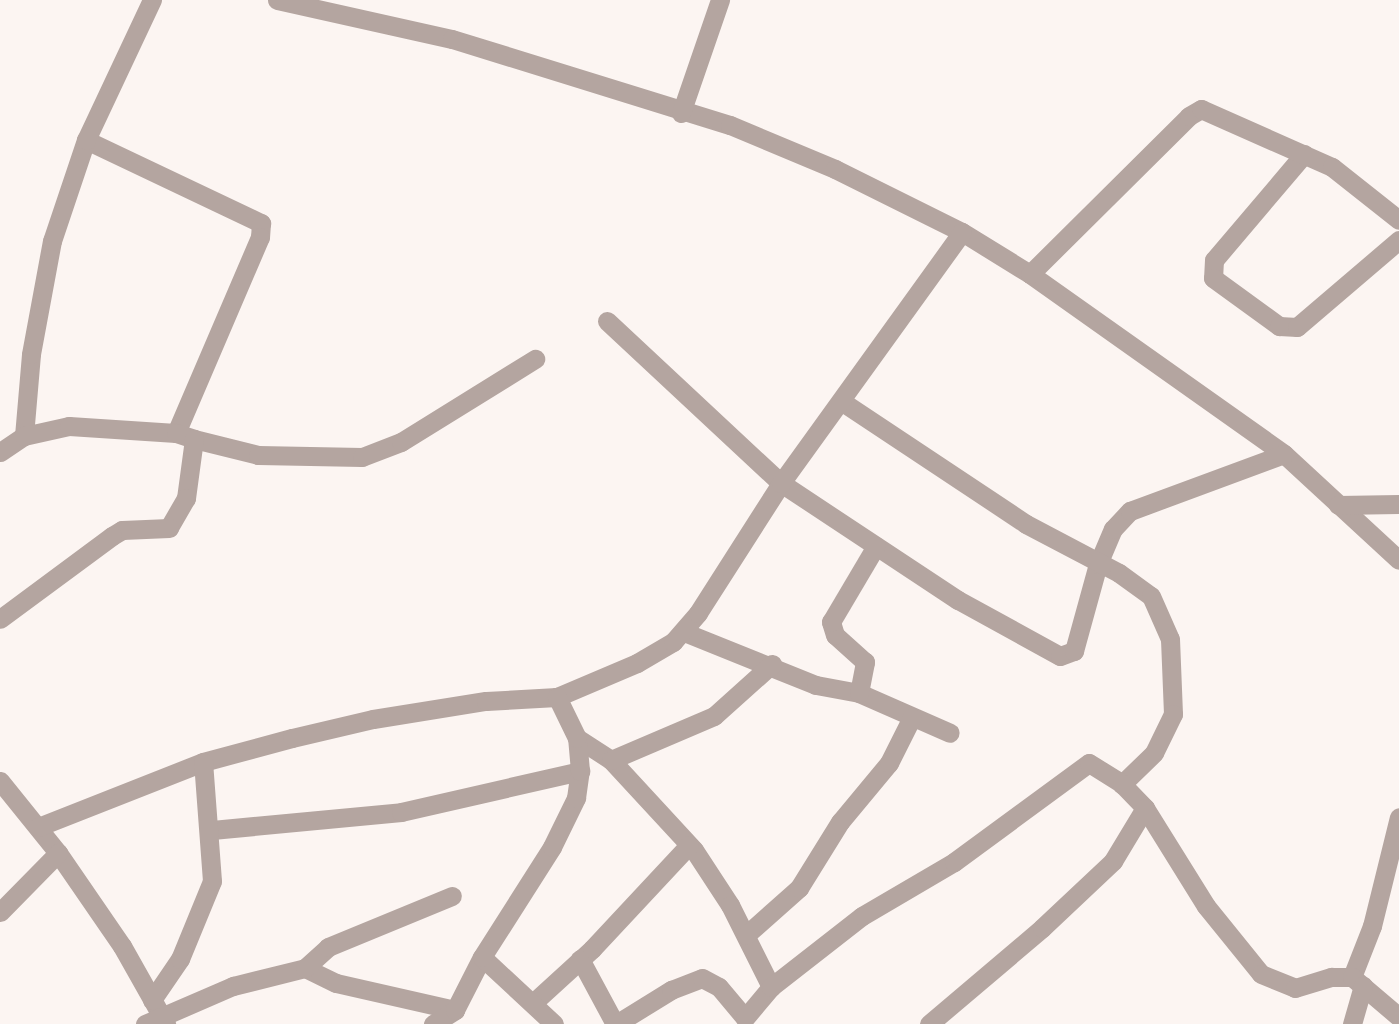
<!DOCTYPE html>
<style>
body{margin:0}
#map{position:relative;width:1399px;height:1024px;overflow:hidden;background:#fcf5f2;font-family:Barlow,sans-serif}
div>[style]{position:absolute}
.street>*{height:19px;margin:-9.5px;padding:0 9.5px;transform-origin:9.5px;border-radius:9.5px;background:#b4a5a0}
span{translate:-50% -50%;white-space:nowrap;text-align:center;line-height:1.15;-webkit-text-stroke:7px #fff;paint-order:stroke}
</style>
<div id="map">
<div class="street">
<i style="left:277px;top:0;width:179px;rotate:12.6deg"></i>
<i style="left:452px;top:39px;width:291px;rotate:17.2deg"></i>
<i style="left:730px;top:125px;width:114px;rotate:22.7deg"></i>
<i style="left:835px;top:169px;width:142px;rotate:26.4deg"></i>
<i style="left:962px;top:232px;width:80px;rotate:31.7deg"></i>
<i style="left:1030px;top:274px;width:311px;rotate:35.3deg"></i>
<i style="left:1284px;top:454px;width:156px;rotate:42.7deg"></i>
<i style="left:681px;top:113px;width:120px;rotate:-71deg"></i>
<i style="left:86px;top:140px;width:194px;rotate:25.4deg"></i>
<i style="left:261px;top:223px;width:14px;rotate:94deg"></i>
<i style="left:260px;top:237px;width:213px;rotate:113.2deg"></i>
<i style="left:1304px;top:154px;width:139px;rotate:130.3deg"></i>
<i style="left:1214px;top:260px;width:18px;rotate:93deg"></i>
<i style="left:1213px;top:278px;width:82px;rotate:36deg"></i>
<i style="left:1279px;top:326px;width:18px;rotate:3deg"></i>
<i style="left:1297px;top:327px;width:134px;rotate:-40.5deg"></i>
<i style="left:1030px;top:274px;width:224px;rotate:-44.8deg"></i>
<i style="left:1189px;top:116px;width:14px;rotate:-30deg"></i>
<i style="left:1201px;top:109px;width:143px;rotate:23.9deg"></i>
<i style="left:1332px;top:167px;width:85px;rotate:38.3deg"></i>
<i style="left:607px;top:321px;width:238px;rotate:43deg"></i>
<i style="left:781px;top:483px;width:212px;rotate:33.5deg"></i>
<i style="left:958px;top:600px;width:116px;rotate:28.8deg"></i>
<i style="left:1060px;top:656px;width:15px;rotate:-20deg"></i>
<i style="left:1074px;top:651px;width:90px;rotate:-74.6deg"></i>
<i style="left:1098px;top:564px;width:38px;rotate:-67deg"></i>
<i style="left:1113px;top:529px;width:25px;rotate:-47deg"></i>
<i style="left:1130px;top:511px;width:164px;rotate:-20.3deg"></i>
<i style="left:841px;top:401px;width:222px;rotate:33.6deg"></i>
<i style="left:1026px;top:524px;width:105px;rotate:27.8deg"></i>
<i style="left:1119px;top:573px;width:39px;rotate:36deg"></i>
<i style="left:1151px;top:596px;width:47px;rotate:66.2deg"></i>
<i style="left:1170px;top:639px;width:75px;rotate:87.7deg"></i>
<i style="left:1173px;top:714px;width:43px;rotate:116deg"></i>
<i style="left:1154px;top:753px;width:45px;rotate:135.9deg"></i>
<i style="left:24px;top:436px;width:82px;rotate:-85.1deg"></i>
<i style="left:31px;top:354px;width:115px;rotate:-79.5deg"></i>
<i style="left:52px;top:241px;width:107px;rotate:-71.4deg"></i>
<i style="left:86px;top:140px;width:155px;rotate:-64.8deg"></i>
<i style="left:194px;top:439px;width:66px;rotate:14deg"></i>
<i style="left:258px;top:455px;width:104px;rotate:1.1deg"></i>
<i style="left:362px;top:457px;width:42px;rotate:-21deg"></i>
<i style="left:401px;top:442px;width:158px;rotate:-31.8deg"></i>
<i style="left:0;top:452px;width:29px;rotate:-34deg"></i>
<i style="left:24px;top:436px;width:46px;rotate:-12.5deg"></i>
<i style="left:69px;top:426px;width:107px;rotate:3.7deg"></i>
<i style="left:176px;top:433px;width:19px;rotate:18deg"></i>
<i style="left:194px;top:439px;width:60px;rotate:97.7deg"></i>
<i style="left:186px;top:498px;width:34px;rotate:120deg"></i>
<i style="left:169px;top:528px;width:47px;rotate:177.6deg"></i>
<i style="left:122px;top:530px;width:12px;rotate:149deg"></i>
<i style="left:112px;top:536px;width:139px;rotate:143.5deg"></i>
<i style="left:1338px;top:505px;width:61px;rotate:-0.9deg"></i>
<i style="left:684px;top:632px;width:142px;rotate:21.9deg"></i>
<i style="left:816px;top:685px;width:44px;rotate:10.5deg"></i>
<i style="left:859px;top:693px;width:99px;rotate:23.7deg"></i>
<i style="left:859px;top:693px;width:32px;rotate:-79deg"></i>
<i style="left:865px;top:662px;width:40px;rotate:-138deg"></i>
<i style="left:835px;top:635px;width:14px;rotate:-107deg"></i>
<i style="left:831px;top:622px;width:88px;rotate:-59.4deg"></i>
<i style="left:577px;top:738px;width:40px;rotate:32.9deg"></i>
<i style="left:611px;top:760px;width:122px;rotate:47.3deg"></i>
<i style="left:694px;top:850px;width:66px;rotate:56.8deg"></i>
<i style="left:730px;top:905px;width:92px;rotate:63.4deg"></i>
<i style="left:611px;top:760px;width:112px;rotate:-23.1deg"></i>
<i style="left:714px;top:716px;width:78px;rotate:-41.9deg"></i>
<i style="left:0;top:781px;width:92px;rotate:51.1deg"></i>
<i style="left:58px;top:853px;width:113px;rotate:55.5deg"></i>
<i style="left:122px;top:946px;width:90px;rotate:60.6deg"></i>
<i style="left:38px;top:827px;width:177px;rotate:-21.5deg"></i>
<i style="left:203px;top:762px;width:92px;rotate:-15.1deg"></i>
<i style="left:292px;top:738px;width:83px;rotate:-13.2deg"></i>
<i style="left:373px;top:719px;width:114px;rotate:-9.1deg"></i>
<i style="left:486px;top:701px;width:71px;rotate:-3.2deg"></i>
<i style="left:557px;top:697px;width:87px;rotate:-23deg"></i>
<i style="left:637px;top:663px;width:42px;rotate:-30.3deg"></i>
<i style="left:673px;top:642px;width:38px;rotate:-49deg"></i>
<i style="left:698px;top:613px;width:154px;rotate:-57.4deg"></i>
<i style="left:781px;top:483px;width:309px;rotate:-54.2deg"></i>
<i style="left:212px;top:830px;width:190px;rotate:-5.4deg"></i>
<i style="left:401px;top:812px;width:184px;rotate:-12.9deg"></i>
<i style="left:0;top:912px;width:83px;rotate:-45.5deg"></i>
<i style="left:746px;top:935px;width:71px;rotate:-41.6deg"></i>
<i style="left:799px;top:888px;width:78px;rotate:-58.2deg"></i>
<i style="left:840px;top:822px;width:77px;rotate:-50.3deg"></i>
<i style="left:889px;top:763px;width:51px;rotate:-63.4deg"></i>
<i style="left:580px;top:959px;width:74px;rotate:61.7deg"></i>
<i style="left:305px;top:968px;width:34px;rotate:26deg"></i>
<i style="left:336px;top:983px;width:122px;rotate:12.8deg"></i>
<i style="left:1352px;top:977px;width:55px;rotate:-68.6deg"></i>
<i style="left:1372px;top:926px;width:112px;rotate:-76.1deg"></i>
<i style="left:152px;top:1000px;width:50px;rotate:-55.7deg"></i>
<i style="left:180px;top:959px;width:84px;rotate:-67.7deg"></i>
<i style="left:212px;top:881px;width:119px;rotate:-94.3deg"></i>
<i style="left:534px;top:1002px;width:79px;rotate:-42.4deg"></i>
<i style="left:592px;top:949px;width:142px;rotate:-47deg"></i>
<i style="left:145px;top:1024px;width:96px;rotate:-23.4deg"></i>
<i style="left:233px;top:986px;width:74px;rotate:-14deg"></i>
<i style="left:305px;top:968px;width:31px;rotate:-42deg"></i>
<i style="left:328px;top:947px;width:134px;rotate:-22.4deg"></i>
<i style="left:433px;top:1024px;width:26px;rotate:-32deg"></i>
<i style="left:455px;top:1010px;width:59px;rotate:-63deg"></i>
<i style="left:554px;top:1024px;width:98px;rotate:-137.1deg"></i>
<i style="left:482px;top:957px;width:130px;rotate:-57.5deg"></i>
<i style="left:552px;top:847px;width:55px;rotate:-63.9deg"></i>
<i style="left:576px;top:798px;width:27px;rotate:-82deg"></i>
<i style="left:580px;top:771px;width:33px;rotate:-95deg"></i>
<i style="left:577px;top:738px;width:46px;rotate:-116deg"></i>
<i style="left:616px;top:1024px;width:65px;rotate:-31.7deg"></i>
<i style="left:671px;top:990px;width:33px;rotate:-21deg"></i>
<i style="left:702px;top:978px;width:19px;rotate:28deg"></i>
<i style="left:719px;top:987px;width:40px;rotate:50deg"></i>
<i style="left:745px;top:1018px;width:40px;rotate:-50deg"></i>
<i style="left:771px;top:987px;width:115px;rotate:-38deg"></i>
<i style="left:862px;top:916px;width:107px;rotate:-30.4deg"></i>
<i style="left:954px;top:862px;width:167px;rotate:-36.3deg"></i>
<i style="left:1089px;top:763px;width:39px;rotate:32deg"></i>
<i style="left:1122px;top:784px;width:33px;rotate:46deg"></i>
<i style="left:1145px;top:808px;width:115px;rotate:58.1deg"></i>
<i style="left:1206px;top:906px;width:87px;rotate:51deg"></i>
<i style="left:1261px;top:974px;width:37px;rotate:22deg"></i>
<i style="left:1295px;top:988px;width:38px;rotate:-17deg"></i>
<i style="left:1331px;top:977px;width:21px"></i>
<i style="left:1352px;top:977px;width:62px;rotate:40.4deg"></i>
<i style="left:929px;top:1024px;width:148px;rotate:-40.3deg"></i>
<i style="left:1042px;top:928px;width:98px;rotate:-43.3deg"></i>
<i style="left:1113px;top:861px;width:62px;rotate:-58.9deg"></i>
<i style="left:1352px;top:1024px;width:40px;rotate:-74deg"></i>
</div>
</div>
